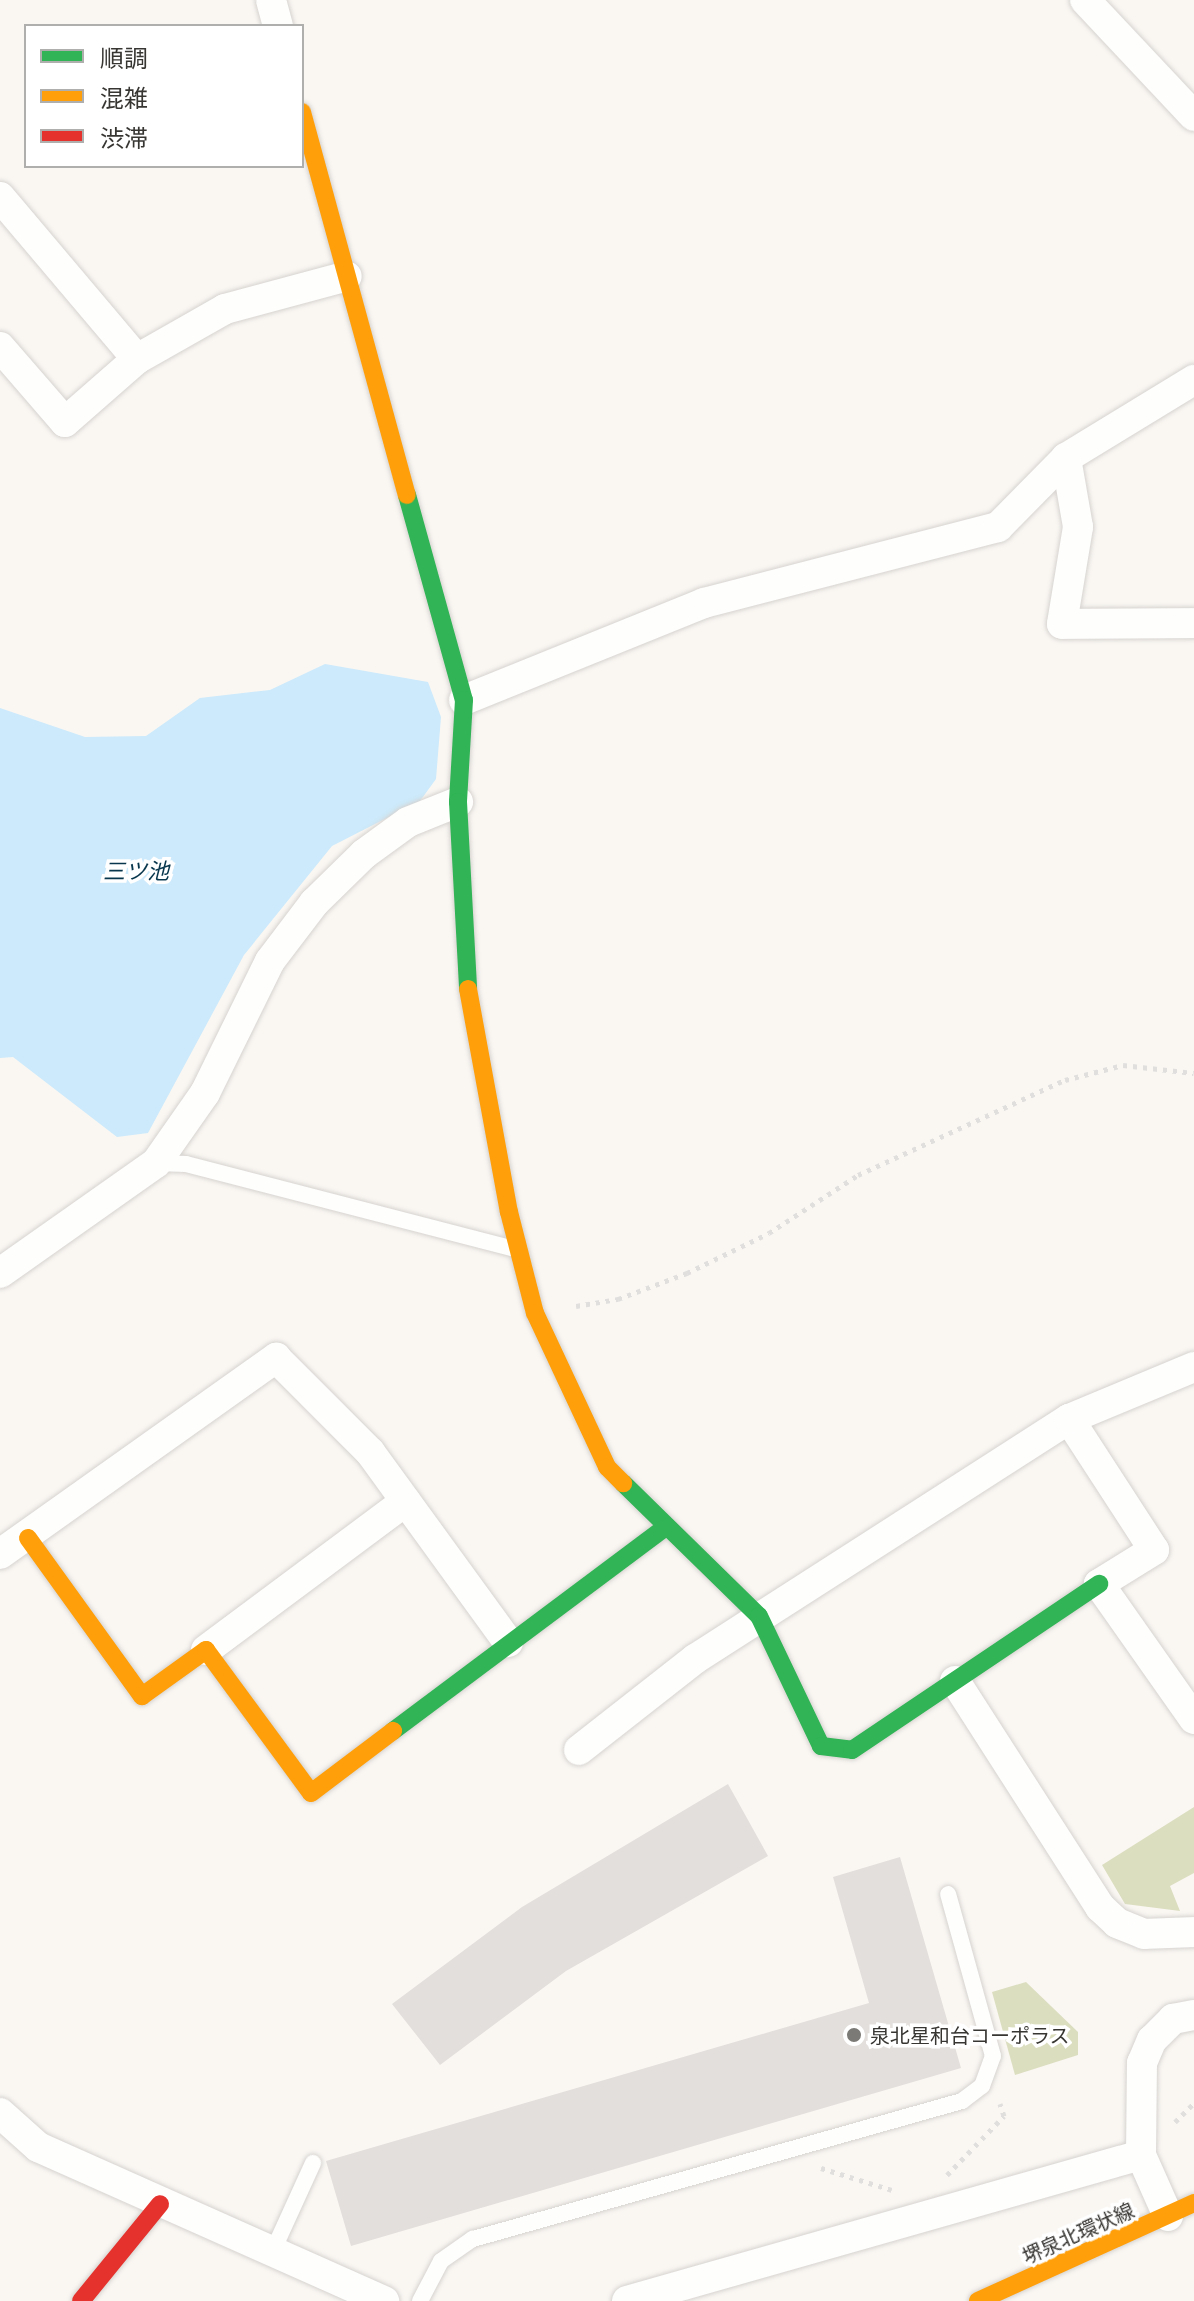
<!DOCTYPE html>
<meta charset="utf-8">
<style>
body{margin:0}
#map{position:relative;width:1194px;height:2301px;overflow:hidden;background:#faf7f3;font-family:"Asap Condensed","Noto Sans JP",sans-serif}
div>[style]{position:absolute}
.green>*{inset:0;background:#dcdec0}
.water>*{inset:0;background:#cceafb}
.building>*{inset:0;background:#e2dfdc}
.path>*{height:5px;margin-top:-2.5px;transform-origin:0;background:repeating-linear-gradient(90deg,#e0dfde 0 4px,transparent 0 10px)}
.roads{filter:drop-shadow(0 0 2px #d6d3d0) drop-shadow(0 0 2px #d6d3d0)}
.lane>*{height:16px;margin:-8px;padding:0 8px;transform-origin:8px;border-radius:8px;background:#fefefd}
.street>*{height:30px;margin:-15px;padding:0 15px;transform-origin:15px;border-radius:15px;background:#fefefd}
.fast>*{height:18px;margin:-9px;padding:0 9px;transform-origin:9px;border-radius:9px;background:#30b455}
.slow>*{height:18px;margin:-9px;padding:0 9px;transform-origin:9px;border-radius:9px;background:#ff9f0a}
.jam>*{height:18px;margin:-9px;padding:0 9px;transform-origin:9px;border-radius:9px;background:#e5322d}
.dots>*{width:22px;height:22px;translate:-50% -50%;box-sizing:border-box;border:4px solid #fff;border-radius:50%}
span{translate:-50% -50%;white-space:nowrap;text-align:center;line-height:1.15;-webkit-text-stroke:7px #fff;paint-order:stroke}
.poi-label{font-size:20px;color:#383633}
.left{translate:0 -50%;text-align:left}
.street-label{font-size:20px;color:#383633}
.water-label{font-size:22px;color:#08374d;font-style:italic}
.legend{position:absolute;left:24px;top:24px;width:280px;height:144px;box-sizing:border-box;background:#fff;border:2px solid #afafad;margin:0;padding:10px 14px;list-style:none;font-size:24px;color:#383633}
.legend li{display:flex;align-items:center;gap:16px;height:40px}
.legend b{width:40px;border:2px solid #afafad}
</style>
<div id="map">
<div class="green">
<i style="clip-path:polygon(1194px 1807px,1194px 1873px,1170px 1886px,1180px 1911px,1125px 1904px,1102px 1865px)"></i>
<i style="clip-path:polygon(1026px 1982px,1078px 2032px,1078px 2055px,1015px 2075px,992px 1992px)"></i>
</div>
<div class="water">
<i style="clip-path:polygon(325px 664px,428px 682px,441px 717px,436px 779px,420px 801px,332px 846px,244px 955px,148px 1133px,117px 1137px,13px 1057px,0 1058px,0 708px,85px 737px,146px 736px,200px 698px,270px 690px)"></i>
</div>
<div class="building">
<i style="clip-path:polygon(728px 1784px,768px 1856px,566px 1971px,440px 2065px,392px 2004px,522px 1907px)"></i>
<i style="clip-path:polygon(900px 1857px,961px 2068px,351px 2246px,326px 2161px,869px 2003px,833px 1877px)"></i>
</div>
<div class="path">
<i style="left:576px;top:1306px;width:43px;rotate:-9.5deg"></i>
<i style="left:618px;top:1299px;width:74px;rotate:-20.6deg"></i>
<i style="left:687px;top:1273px;width:91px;rotate:-26deg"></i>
<i style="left:769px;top:1233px;width:106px;rotate:-33.1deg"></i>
<i style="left:858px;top:1175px;width:228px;rotate:-24.7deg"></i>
<i style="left:1065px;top:1080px;width:60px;rotate:-14.5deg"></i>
<i style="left:1123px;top:1065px;width:71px;rotate:6.4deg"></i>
<i style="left:1175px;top:2122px;width:27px;rotate:-45deg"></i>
<i style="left:821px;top:2168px;width:74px;rotate:17.2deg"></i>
<i style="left:947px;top:2175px;width:82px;rotate:-46deg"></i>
<i style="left:1004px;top:2116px;width:13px;rotate:-108deg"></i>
</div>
<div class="roads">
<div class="lane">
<i style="left:156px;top:1163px;width:30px;rotate:2deg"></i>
<i style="left:186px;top:1164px;width:340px;rotate:14.5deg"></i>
<i style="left:272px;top:2253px;width:99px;rotate:-65.5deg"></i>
<i style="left:420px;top:2301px;width:45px;rotate:-62.3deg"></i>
<i style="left:441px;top:2261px;width:39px;rotate:-35deg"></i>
<i style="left:473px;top:2239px;width:508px;rotate:-15.76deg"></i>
<i style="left:962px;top:2101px;width:25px;rotate:-37deg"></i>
<i style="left:982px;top:2086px;width:32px;rotate:-70deg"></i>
<i style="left:993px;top:2056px;width:168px;rotate:-105.5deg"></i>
</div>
<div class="street">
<i style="left:271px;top:0;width:27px;rotate:75deg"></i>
<i style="left:1085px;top:0;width:159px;rotate:46.8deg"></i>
<i style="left:0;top:197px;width:212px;rotate:49.8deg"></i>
<i style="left:0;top:347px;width:99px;rotate:49.1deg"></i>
<i style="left:65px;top:422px;width:96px;rotate:-41.2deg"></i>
<i style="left:137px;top:359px;width:101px;rotate:-29.6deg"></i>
<i style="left:225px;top:309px;width:126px;rotate:-15.1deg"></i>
<i style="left:1066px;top:458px;width:70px;rotate:80.1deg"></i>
<i style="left:1078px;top:527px;width:98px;rotate:99.4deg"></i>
<i style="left:1062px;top:624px;width:132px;rotate:-0.4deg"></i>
<i style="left:464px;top:700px;width:259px;rotate:-22deg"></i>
<i style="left:704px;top:603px;width:304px;rotate:-14.5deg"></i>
<i style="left:998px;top:527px;width:97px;rotate:-45.4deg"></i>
<i style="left:1066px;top:458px;width:150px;rotate:-31.4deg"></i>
<i style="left:0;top:1273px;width:191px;rotate:-35.2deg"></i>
<i style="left:156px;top:1163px;width:85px;rotate:-55deg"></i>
<i style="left:205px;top:1093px;width:147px;rotate:-63.8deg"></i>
<i style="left:270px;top:961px;width:73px;rotate:-52.8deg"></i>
<i style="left:314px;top:903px;width:70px;rotate:-44.4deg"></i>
<i style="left:364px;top:854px;width:54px;rotate:-36deg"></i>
<i style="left:408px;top:822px;width:54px;rotate:-21.8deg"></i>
<i style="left:1069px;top:1419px;width:156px;rotate:57deg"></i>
<i style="left:1154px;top:1550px;width:65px;rotate:148.3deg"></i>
<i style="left:1099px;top:1584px;width:165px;rotate:54.9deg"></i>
<i style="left:0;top:1554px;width:339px;rotate:-35.4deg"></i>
<i style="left:276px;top:1358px;width:133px;rotate:45deg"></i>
<i style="left:370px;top:1452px;width:235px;rotate:54deg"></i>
<i style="left:206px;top:1650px;width:249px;rotate:-36.7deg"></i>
<i style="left:955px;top:1681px;width:269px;rotate:57.3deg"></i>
<i style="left:1100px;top:1907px;width:23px;rotate:43deg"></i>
<i style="left:1117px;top:1923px;width:29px;rotate:22deg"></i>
<i style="left:1144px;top:1934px;width:50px;rotate:-2.3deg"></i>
<i style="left:579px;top:1750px;width:147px;rotate:-38.1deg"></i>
<i style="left:695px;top:1659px;width:444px;rotate:-32.7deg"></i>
<i style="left:1069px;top:1419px;width:135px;rotate:-22.6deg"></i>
<i style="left:0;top:2113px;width:51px;rotate:41.8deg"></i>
<i style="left:38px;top:2147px;width:379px;rotate:24deg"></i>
<i style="left:1168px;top:2216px;width:67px;rotate:-113.9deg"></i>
<i style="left:1141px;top:2155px;width:92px;rotate:-89.4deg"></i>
<i style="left:1142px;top:2063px;width:25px;rotate:-67deg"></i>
<i style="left:1152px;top:2040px;width:30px;rotate:-45deg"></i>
<i style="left:1173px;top:2019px;width:21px;rotate:-11deg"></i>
<i style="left:627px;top:2301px;width:534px;rotate:-15.86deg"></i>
</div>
<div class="fast">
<i style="left:407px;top:495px;width:213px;rotate:74.5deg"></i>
<i style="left:464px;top:700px;width:102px;rotate:93.4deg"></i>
<i style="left:458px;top:802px;width:187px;rotate:86.9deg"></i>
<i style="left:623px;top:1483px;width:190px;rotate:44.4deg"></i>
<i style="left:759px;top:1616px;width:144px;rotate:64.5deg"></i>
<i style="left:821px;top:1746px;width:31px;rotate:7deg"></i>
<i style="left:852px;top:1750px;width:298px;rotate:-33.9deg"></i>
<i style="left:393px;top:1731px;width:337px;rotate:-36.8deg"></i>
</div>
<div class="slow">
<i style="left:302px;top:112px;width:397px;rotate:74.7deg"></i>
<i style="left:468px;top:989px;width:227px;rotate:79.6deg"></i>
<i style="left:509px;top:1212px;width:104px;rotate:75.6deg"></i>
<i style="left:535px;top:1313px;width:170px;rotate:64.9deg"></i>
<i style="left:607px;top:1467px;width:23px;rotate:45deg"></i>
<i style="left:28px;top:1538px;width:195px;rotate:54.2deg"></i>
<i style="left:142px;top:1696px;width:79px;rotate:-35.7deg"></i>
<i style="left:206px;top:1650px;width:177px;rotate:53.7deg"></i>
<i style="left:311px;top:1793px;width:103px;rotate:-37.1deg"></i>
<i style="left:978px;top:2301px;width:237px;rotate:-24.4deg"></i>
</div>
<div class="jam">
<i style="left:81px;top:2301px;width:125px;rotate:-50.8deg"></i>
</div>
</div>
<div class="dots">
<i style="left:854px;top:2035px;background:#7c7a76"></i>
</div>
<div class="poi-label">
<span class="left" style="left:870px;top:2035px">泉北星和台コーポラス</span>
</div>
<div class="street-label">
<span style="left:1078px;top:2233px;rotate:-24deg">堺泉北環状線</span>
</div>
<div class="water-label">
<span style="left:136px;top:872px">三ツ池</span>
</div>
<ul class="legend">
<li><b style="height:10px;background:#30b455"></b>順調</li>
<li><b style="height:10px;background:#ff9f0a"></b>混雑</li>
<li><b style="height:10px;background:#e5322d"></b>渋滞</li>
</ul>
</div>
